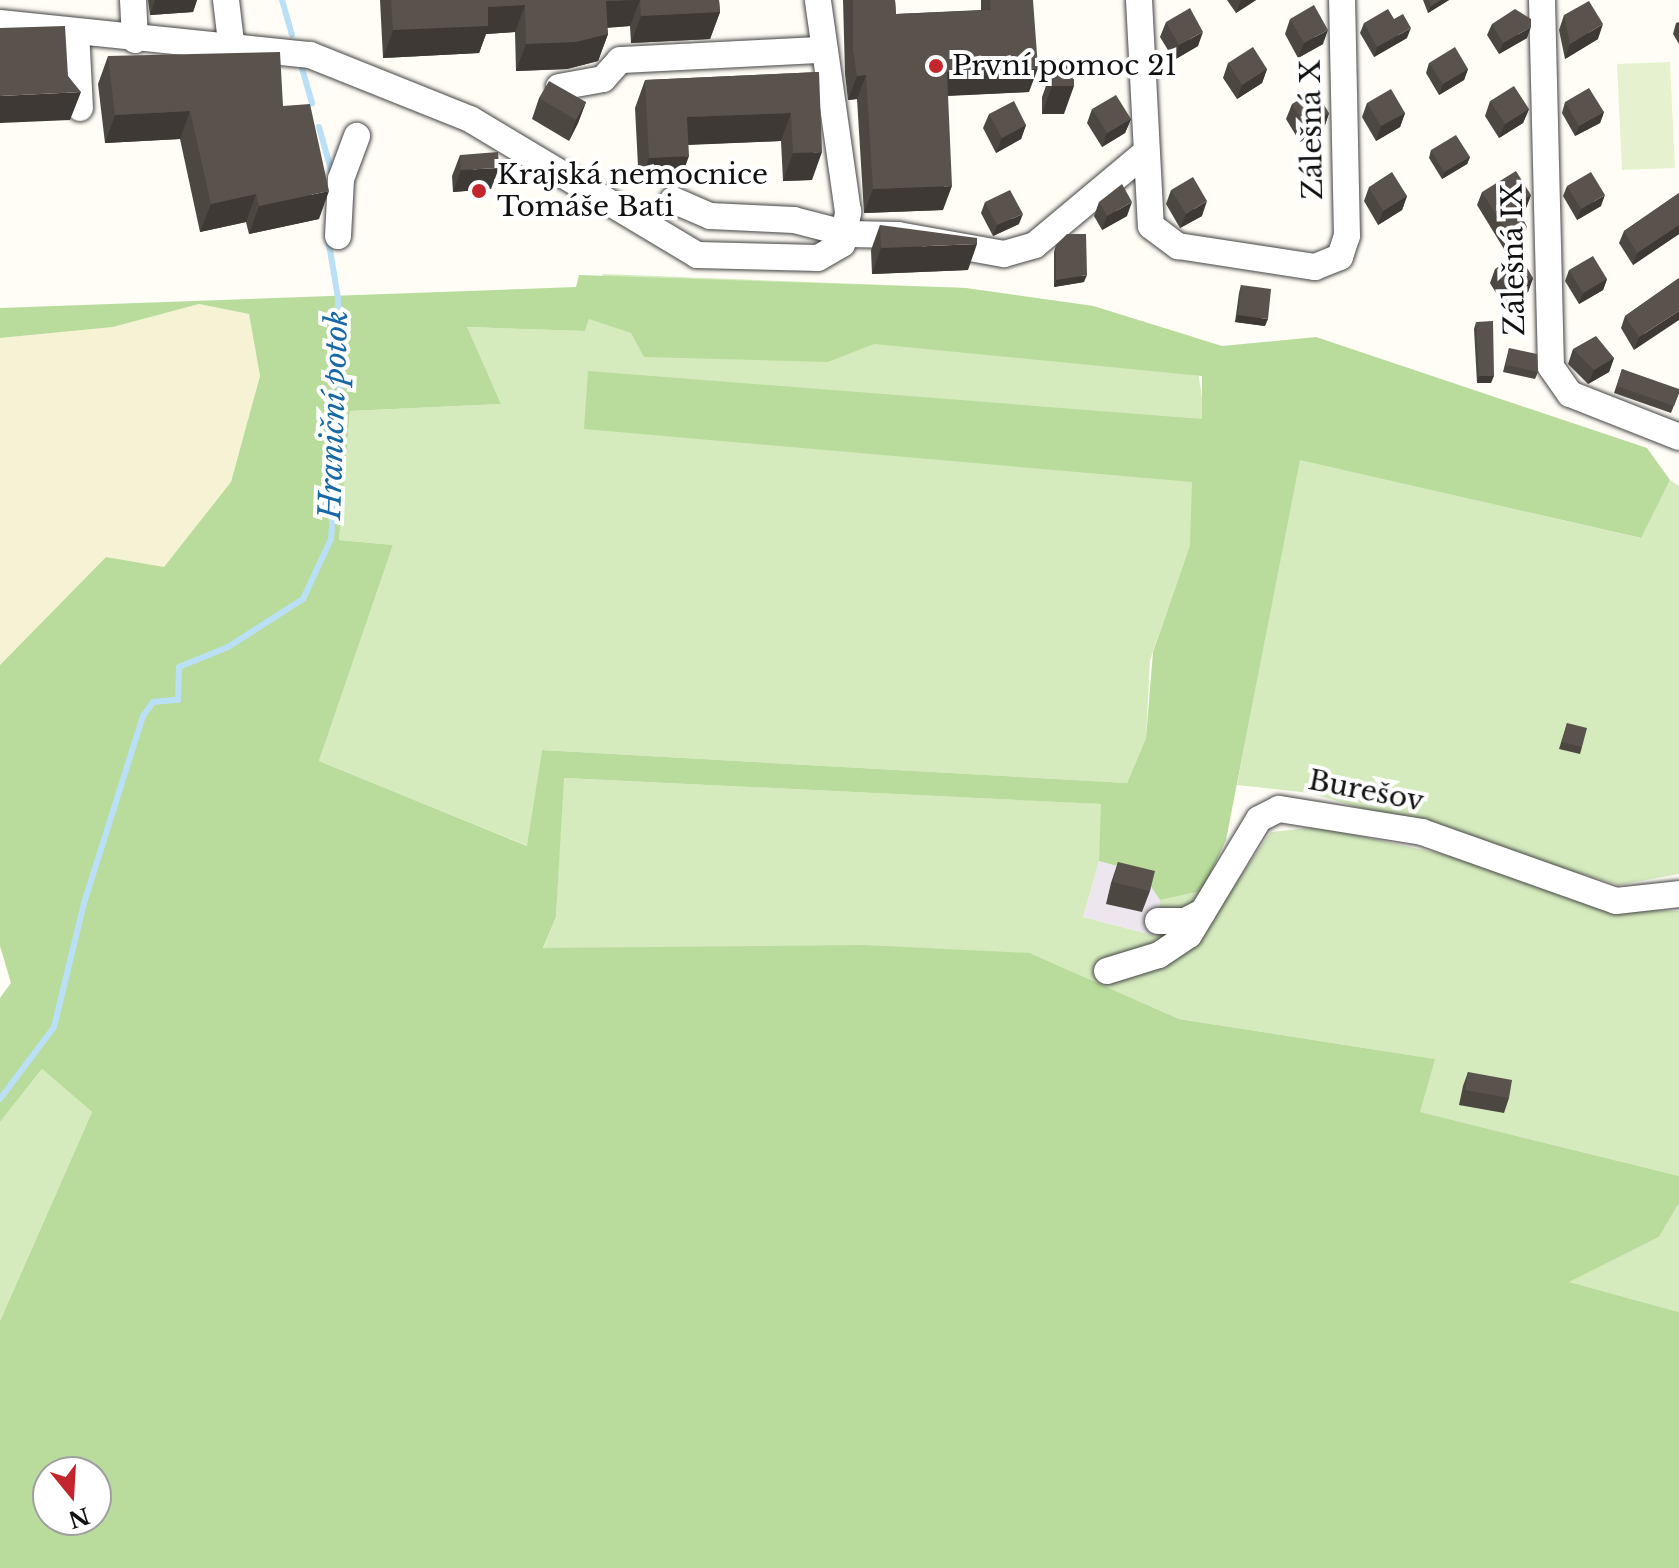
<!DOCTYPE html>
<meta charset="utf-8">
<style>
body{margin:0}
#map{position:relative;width:1679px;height:1568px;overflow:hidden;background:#fffdf5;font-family:"Libre Baskerville",serif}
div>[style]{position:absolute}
.industrial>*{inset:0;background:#eee6ef}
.farmland>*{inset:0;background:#f6f3d4}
.green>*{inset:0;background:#d5ebbd}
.forest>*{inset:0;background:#b9dc9c}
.pitch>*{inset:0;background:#e6f2cf}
.stream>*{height:6px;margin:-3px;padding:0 3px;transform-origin:3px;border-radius:3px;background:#b9e0f7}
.roads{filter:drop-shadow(0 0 2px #444) drop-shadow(0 0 2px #444)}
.minor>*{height:26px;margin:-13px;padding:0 13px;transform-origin:13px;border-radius:13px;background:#fff}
.wall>*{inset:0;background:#4d4742}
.shaded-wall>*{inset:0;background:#3f3936}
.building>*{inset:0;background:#5a524d}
.dots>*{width:22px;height:22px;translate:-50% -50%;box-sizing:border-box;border:4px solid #fff;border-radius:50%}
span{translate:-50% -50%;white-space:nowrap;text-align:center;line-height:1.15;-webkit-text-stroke:8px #fff;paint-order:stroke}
.poi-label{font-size:28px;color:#111}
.left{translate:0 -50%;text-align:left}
.street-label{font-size:28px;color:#111}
.water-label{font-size:30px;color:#1768a6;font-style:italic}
.north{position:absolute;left:32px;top:1456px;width:80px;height:80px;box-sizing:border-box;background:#fff;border:2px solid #a0a0a0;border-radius:50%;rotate:162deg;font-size:22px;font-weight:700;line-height:32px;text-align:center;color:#111}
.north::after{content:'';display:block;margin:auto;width:28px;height:36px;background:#c4262e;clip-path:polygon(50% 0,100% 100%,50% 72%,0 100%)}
</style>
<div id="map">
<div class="industrial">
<i style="clip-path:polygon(1099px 861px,1142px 873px,1160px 900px,1156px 936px,1083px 917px)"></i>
</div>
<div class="farmland">
<i style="clip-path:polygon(199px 304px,249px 314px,260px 376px,231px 483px,164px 568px,106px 557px,0 665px,0 338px,113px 327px)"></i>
</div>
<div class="green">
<i style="clip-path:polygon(603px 274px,966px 288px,1093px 306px,1193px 337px,1204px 411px,1190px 545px,1150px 660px,1146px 738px,1127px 783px,542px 750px,528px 846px,319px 761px,393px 545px,339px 540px,350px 411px,501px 404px,466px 327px,585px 331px)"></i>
<i style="clip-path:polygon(1299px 459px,1640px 538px,1670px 480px,1679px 486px,1679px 874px,1619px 885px,1310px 793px,1237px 785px)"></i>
<i style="clip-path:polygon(563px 778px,1102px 804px,1099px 861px,1083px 917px,1156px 936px,1160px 900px,1202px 891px,1210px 921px,1271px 832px,1318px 827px,1465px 859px,1616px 909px,1679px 911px,1679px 1176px,1419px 1112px,1434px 1059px,1179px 1019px,1030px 953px,543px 949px,556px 917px)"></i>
<i style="clip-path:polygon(42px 1069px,92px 1112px,0 1321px,0 1122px)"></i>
<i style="clip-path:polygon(1679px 1203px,1679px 1312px,1568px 1282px,1659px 1237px)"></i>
</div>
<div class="forest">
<i style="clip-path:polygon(evenodd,579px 275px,965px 288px,1093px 306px,1222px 346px,1316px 337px,1647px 448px,1670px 480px,1641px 538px,1300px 460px,1226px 840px,1202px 891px,1160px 900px,1142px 873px,1099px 861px,1101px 804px,564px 778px,556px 917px,543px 948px,865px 945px,1030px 953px,1179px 1019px,1435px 1059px,1420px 1112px,1679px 1176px,1679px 1203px,1659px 1237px,1569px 1282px,1679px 1312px,1679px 1568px,0 1568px,0 1321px,92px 1112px,42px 1069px,0 1122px,0 998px,11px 983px,0 946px,0 665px,106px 557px,164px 567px,231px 482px,260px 376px,249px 314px,199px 304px,113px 327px,0 338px,0 308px,576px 287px,579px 275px,589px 319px,631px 333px,644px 357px,828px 362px,874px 344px,1202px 376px,1202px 419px,588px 371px,584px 429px,1192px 482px,1190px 545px,1153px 652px,1146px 738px,1127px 783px,542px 750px,527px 846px,319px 761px,393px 545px,339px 540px,350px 411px,501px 404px,467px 327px,585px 331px,589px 319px,579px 275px,48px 1472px,96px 1472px,96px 1520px,48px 1520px,48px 1472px)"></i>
</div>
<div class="pitch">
<i style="clip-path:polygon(1670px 62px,1675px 168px,1622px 170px,1617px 64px)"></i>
</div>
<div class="stream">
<i style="left:282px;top:0;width:36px;rotate:74deg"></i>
<i style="left:300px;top:61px;width:44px;rotate:74.1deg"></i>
<i style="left:319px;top:127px;width:52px;rotate:74.4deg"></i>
<i style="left:0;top:1099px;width:90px;rotate:-53.1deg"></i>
<i style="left:54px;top:1027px;width:128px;rotate:-76.4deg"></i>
<i style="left:84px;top:903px;width:196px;rotate:-72.5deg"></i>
<i style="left:143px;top:716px;width:17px;rotate:-54deg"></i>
<i style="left:153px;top:702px;width:25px;rotate:-5deg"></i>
<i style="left:178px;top:700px;width:33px;rotate:-88deg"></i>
<i style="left:179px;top:667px;width:53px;rotate:-22.2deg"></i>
<i style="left:228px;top:647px;width:89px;rotate:-32.6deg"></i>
<i style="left:303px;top:599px;width:66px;rotate:-65deg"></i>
<i style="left:331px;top:539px;width:123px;rotate:-85.8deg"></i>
<i style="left:340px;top:416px;width:118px;rotate:-91deg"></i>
<i style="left:338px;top:298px;width:61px;rotate:-99.5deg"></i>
</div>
<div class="roads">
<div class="minor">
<i style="left:133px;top:0;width:40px;rotate:87.1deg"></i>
<i style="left:226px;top:0;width:42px;rotate:83.2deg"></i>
<i style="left:1139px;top:0;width:226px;rotate:87deg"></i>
<i style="left:1151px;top:226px;width:34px;rotate:37deg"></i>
<i style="left:1178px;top:246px;width:139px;rotate:8.7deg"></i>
<i style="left:1315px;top:267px;width:27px;rotate:-22deg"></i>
<i style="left:1340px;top:257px;width:22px;rotate:-72deg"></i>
<i style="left:1347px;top:236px;width:236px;rotate:-91.2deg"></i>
<i style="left:1542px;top:0;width:367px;rotate:88.6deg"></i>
<i style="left:1551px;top:367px;width:33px;rotate:55deg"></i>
<i style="left:1570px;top:394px;width:117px;rotate:21.5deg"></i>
<i style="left:0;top:23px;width:312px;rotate:5.9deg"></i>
<i style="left:310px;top:55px;width:172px;rotate:21.8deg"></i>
<i style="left:470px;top:119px;width:265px;rotate:30.9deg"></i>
<i style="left:697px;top:255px;width:121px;rotate:1.4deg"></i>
<i style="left:818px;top:258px;width:28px;rotate:-30deg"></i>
<i style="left:842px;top:244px;width:33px;rotate:-79deg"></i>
<i style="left:848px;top:212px;width:214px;rotate:-98.1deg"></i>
<i style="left:76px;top:32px;width:76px;rotate:87deg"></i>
<i style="left:559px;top:87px;width:45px;rotate:-10.3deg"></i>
<i style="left:603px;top:79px;width:25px;rotate:-48deg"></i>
<i style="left:620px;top:60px;width:200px;rotate:-2.9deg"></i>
<i style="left:673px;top:200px;width:40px;rotate:23.4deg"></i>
<i style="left:710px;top:216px;width:84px;rotate:2.7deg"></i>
<i style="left:794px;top:220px;width:56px;rotate:14.5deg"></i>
<i style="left:848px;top:234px;width:50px;rotate:1.1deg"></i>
<i style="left:898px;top:235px;width:108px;rotate:10.2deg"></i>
<i style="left:1004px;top:254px;width:32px;rotate:-16deg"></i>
<i style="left:1035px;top:245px;width:142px;rotate:-39.9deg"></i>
<i style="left:338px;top:236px;width:57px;rotate:-87deg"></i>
<i style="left:341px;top:179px;width:46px;rotate:-69.6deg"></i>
<i style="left:1158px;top:921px;width:27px"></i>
<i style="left:1185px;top:921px;width:20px;rotate:-27deg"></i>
<i style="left:1107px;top:971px;width:54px;rotate:-17.1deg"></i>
<i style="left:1159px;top:955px;width:36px;rotate:-34deg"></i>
<i style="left:1189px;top:935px;width:135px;rotate:-58.9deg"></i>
<i style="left:1259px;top:819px;width:22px;rotate:-27deg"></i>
<i style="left:1279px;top:809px;width:145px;rotate:9.1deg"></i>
<i style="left:1422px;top:832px;width:206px;rotate:19.6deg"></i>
<i style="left:1616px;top:901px;width:63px;rotate:-6.3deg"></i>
</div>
</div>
<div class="wall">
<i style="clip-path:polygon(148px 0,197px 0,193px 12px,150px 15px)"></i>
<i style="clip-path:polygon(380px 0,719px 0,720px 12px,710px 39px,631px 43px,630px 26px,607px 28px,608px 34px,598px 61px,567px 69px,516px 71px,515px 32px,486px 34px,479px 53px,383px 58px)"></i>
<i style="clip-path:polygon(843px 0,895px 0,896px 14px,981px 10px,981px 0,1033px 0,1029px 92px,948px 96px,943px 210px,864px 213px,857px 99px,848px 100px,845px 74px)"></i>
<i style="clip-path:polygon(1227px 0,1256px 0,1236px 13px)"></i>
<i style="clip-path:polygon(1423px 0,1449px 0,1428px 13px)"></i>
<i style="clip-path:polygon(1564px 15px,1598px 39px,1565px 59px,1559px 30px)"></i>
<i style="clip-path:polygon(1290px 19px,1323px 44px,1298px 58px,1285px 34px)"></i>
<i style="clip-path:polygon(1166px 22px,1198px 46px,1174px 60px,1160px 37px)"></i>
<i style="clip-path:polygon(1679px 22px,1679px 44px,1673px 34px,1676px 23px)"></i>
<i style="clip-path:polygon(1364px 23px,1407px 38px,1374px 57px,1360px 33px)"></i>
<i style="clip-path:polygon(1492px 24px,1527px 38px,1499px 54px,1487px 35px)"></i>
<i style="clip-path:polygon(108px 56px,283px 106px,319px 219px,249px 234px,246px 222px,200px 232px,180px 139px,105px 143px,98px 84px)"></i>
<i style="clip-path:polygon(1228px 63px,1267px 69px,1262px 83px,1237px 99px,1223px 78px)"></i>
<i style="clip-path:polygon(1429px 63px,1468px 69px,1464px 80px,1439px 95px,1426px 73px)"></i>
<i style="clip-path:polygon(1052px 69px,1064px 114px,1042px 114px,1042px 97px)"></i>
<i style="clip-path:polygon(819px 72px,812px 180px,783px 181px,781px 141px,688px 145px,679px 184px,639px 186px,635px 108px,645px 80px)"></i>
<i style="clip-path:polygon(539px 98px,586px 102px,578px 123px,569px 141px,532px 119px)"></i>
<i style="clip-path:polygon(1490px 101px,1529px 109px,1523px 123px,1499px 138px,1485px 116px)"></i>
<i style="clip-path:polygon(1565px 102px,1604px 112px,1600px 123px,1575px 136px,1562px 113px)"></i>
<i style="clip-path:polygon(1367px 103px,1405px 113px,1400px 127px,1376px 141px,1362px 117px)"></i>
<i style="clip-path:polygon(1292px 104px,1329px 113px,1324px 128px,1300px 142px,1286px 119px)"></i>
<i style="clip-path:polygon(1092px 109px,1131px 119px,1125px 133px,1102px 147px,1087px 123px)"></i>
<i style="clip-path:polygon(989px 114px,1026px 125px,1021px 139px,996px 153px,983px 128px)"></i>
<i style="clip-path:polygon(1431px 150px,1470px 157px,1467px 164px,1442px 179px,1429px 158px)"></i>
<i style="clip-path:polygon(460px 155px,491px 189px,453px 192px,452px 176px)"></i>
<i style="clip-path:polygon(1567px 186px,1601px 206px,1577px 220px,1563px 196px)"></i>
<i style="clip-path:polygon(1369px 187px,1407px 196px,1402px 210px,1378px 225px,1364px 201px)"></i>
<i style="clip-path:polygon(1171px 190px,1202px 216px,1180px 228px,1166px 204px)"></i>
<i style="clip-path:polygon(1482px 192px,1531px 195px,1526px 208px,1519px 212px,1522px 241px,1504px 249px,1477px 205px)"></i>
<i style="clip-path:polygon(1679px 193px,1679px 234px,1633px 265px,1619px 243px,1624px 231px)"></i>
<i style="clip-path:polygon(985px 202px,1019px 224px,993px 236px,981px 213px)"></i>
<i style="clip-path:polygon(1099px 202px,1127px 216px,1102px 230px,1094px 216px)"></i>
<i style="clip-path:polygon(880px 225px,968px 270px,872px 274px,871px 250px)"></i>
<i style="clip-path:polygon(1056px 245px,1084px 282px,1054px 287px,1054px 252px)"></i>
<i style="clip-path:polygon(1495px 269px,1533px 278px,1528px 292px,1504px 306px,1490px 283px)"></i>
<i style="clip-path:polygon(1569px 270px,1607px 279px,1603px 290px,1579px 304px,1565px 281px)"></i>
<i style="clip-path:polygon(1679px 278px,1634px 350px,1621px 328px,1625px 316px)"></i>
<i style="clip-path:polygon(1241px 285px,1265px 326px,1235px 322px,1239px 293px)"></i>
<i style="clip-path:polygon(1476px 322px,1491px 383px,1477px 383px,1474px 329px)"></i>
<i style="clip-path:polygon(1509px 348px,1538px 372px,1535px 379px,1503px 372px)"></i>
<i style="clip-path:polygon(1573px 349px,1614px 358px,1609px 372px,1588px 384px,1568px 364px)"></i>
<i style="clip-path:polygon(1622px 369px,1679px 393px,1671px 413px,1614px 393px)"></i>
<i style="clip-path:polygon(1567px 723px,1582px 747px,1580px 754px,1559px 749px)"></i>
<i style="clip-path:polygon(1118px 862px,1150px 891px,1142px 912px,1106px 904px,1111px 883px)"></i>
<i style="clip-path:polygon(1468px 1072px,1509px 1098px,1504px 1113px,1459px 1105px,1463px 1086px)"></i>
</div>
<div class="shaded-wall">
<i style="clip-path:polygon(155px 0,197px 0,193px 12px,150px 15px)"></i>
<i style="clip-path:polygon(640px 0,630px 26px,596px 28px,606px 1px)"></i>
<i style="clip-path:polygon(1241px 0,1256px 0,1236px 13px)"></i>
<i style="clip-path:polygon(1441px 0,1449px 0,1428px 13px,1431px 6px)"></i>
<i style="clip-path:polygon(525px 5px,515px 32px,486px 34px,479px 53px,383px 58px,393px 30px,488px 7px)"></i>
<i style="clip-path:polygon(720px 12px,710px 39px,631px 43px,641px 16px)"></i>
<i style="clip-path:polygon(1603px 24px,1598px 39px,1565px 59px,1570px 44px)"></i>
<i style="clip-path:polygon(1531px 27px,1527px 38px,1499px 54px,1503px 43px)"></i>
<i style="clip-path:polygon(1411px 28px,1407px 38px,1374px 57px,1377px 47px)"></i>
<i style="clip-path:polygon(1328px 30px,1323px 44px,1298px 58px,1304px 43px)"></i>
<i style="clip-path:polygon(1203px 32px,1198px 46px,1174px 60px,1179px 45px)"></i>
<i style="clip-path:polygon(608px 34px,598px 61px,567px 69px,516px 71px,526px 44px)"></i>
<i style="clip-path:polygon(1038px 68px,1029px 92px,938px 96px,947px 72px)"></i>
<i style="clip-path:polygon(1267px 69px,1262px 83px,1237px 99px,1242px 85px)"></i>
<i style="clip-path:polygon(1468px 69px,1464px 80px,1439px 95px,1443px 84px)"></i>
<i style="clip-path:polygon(866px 75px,857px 99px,848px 100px,857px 76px)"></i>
<i style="clip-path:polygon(1052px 86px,1074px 86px,1064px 114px,1042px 114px)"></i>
<i style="clip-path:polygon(81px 92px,70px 120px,0 123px,0 96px)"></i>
<i style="clip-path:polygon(586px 102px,578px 123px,569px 141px,576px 120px)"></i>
<i style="clip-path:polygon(1529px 109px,1523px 123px,1499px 138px,1505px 124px)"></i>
<i style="clip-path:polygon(190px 111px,180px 139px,105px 143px,115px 115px)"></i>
<i style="clip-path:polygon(1604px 112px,1600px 123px,1575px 136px,1579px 126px)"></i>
<i style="clip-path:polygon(791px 113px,781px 141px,677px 145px,687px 117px)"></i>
<i style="clip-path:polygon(1329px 113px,1324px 128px,1300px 142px,1306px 128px)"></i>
<i style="clip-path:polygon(1405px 113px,1400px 127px,1376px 141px,1381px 126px)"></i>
<i style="clip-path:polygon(1131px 119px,1125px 133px,1102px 147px,1107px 133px)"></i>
<i style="clip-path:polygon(1026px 125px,1021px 139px,996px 153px,1002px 138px)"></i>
<i style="clip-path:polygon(822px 152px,812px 180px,783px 181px,793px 153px)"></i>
<i style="clip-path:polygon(689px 156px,679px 184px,639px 186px,649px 158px)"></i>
<i style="clip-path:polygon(1470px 157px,1467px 164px,1442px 179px,1444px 172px)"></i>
<i style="clip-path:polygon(499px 168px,491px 189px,453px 192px,461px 170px)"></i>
<i style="clip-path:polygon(952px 186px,943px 210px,864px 213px,873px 189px)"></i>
<i style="clip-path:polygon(329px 191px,319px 219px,249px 234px,259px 206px)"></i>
<i style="clip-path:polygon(256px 194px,246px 222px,200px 232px,211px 204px)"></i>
<i style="clip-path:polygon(1531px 195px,1526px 208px,1511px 217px,1516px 204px)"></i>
<i style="clip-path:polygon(1605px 195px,1601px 206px,1577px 220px,1581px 209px)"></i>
<i style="clip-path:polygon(1407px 196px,1402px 210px,1378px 225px,1383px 211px)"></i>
<i style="clip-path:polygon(1207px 201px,1202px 216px,1180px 228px,1186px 214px)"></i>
<i style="clip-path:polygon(1132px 202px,1127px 216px,1102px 230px,1107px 216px)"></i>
<i style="clip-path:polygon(1023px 214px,1019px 224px,993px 236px,997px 225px)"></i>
<i style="clip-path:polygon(1679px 225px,1679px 234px,1633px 265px,1637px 253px)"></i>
<i style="clip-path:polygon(1527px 227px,1522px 241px,1504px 249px,1509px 235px)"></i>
<i style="clip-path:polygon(977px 244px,968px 270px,872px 274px,881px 248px)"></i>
<i style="clip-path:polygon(1087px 275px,1084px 282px,1054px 287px,1056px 280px)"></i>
<i style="clip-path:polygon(1533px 278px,1528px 292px,1504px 306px,1509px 292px)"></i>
<i style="clip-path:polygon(1607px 279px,1603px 290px,1579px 304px,1583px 293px)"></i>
<i style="clip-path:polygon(1679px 311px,1679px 320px,1634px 350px,1639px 337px)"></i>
<i style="clip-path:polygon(1238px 315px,1268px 319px,1265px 326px,1235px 322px)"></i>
<i style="clip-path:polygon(1614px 358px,1609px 372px,1588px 384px,1594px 370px)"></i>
<i style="clip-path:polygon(1479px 376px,1494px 376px,1491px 383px,1477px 383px)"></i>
</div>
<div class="building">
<i style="clip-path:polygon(391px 0,627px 0,606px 1px,608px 34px,576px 42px,526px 44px,525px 5px,488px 7px,488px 26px,393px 30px)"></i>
<i style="clip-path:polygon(640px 0,719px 0,720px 12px,641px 16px)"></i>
<i style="clip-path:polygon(853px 0,895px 0,896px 14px,991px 10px,990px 0,1033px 0,1038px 68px,947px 72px,952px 186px,873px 189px,866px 75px,857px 76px,853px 50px)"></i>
<i style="clip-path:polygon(1429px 0,1441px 0,1431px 6px)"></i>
<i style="clip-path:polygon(1589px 1px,1603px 24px,1570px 44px,1564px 15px)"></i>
<i style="clip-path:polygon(1314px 5px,1328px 30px,1304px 43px,1290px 19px)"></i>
<i style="clip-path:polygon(1190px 8px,1203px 32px,1179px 45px,1166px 22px)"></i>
<i style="clip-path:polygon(1388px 9px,1394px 19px,1403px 14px,1411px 28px,1377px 47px,1364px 23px)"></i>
<i style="clip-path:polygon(1515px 9px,1531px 19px,1531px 27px,1503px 43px,1492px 24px)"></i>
<i style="clip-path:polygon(65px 26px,68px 76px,81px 92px,0 96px,0 28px)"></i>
<i style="clip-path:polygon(1253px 47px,1267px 69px,1242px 85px,1228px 63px)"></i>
<i style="clip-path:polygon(1455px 47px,1468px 69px,1443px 84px,1429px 63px)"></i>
<i style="clip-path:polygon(280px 52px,283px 106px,310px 104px,329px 191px,259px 206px,256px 194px,211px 204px,190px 111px,115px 115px,108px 56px)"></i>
<i style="clip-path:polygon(1074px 58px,1074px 86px,1052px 86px,1052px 69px)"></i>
<i style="clip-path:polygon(819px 72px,822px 152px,793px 153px,791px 113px,687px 117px,689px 156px,649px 158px,645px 80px)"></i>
<i style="clip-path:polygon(549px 81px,586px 102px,576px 120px,539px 98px)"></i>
<i style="clip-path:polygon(1514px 86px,1529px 109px,1505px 124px,1490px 101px)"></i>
<i style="clip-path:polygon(1589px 88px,1604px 112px,1579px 126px,1565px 102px)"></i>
<i style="clip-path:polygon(1391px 89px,1405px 113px,1381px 126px,1367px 103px)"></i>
<i style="clip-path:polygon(1315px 90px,1329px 113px,1306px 128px,1292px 104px)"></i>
<i style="clip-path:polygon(1116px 95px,1131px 119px,1107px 133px,1092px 109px)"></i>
<i style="clip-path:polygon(1014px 101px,1026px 125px,1002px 138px,989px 114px)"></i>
<i style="clip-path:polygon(1456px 135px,1470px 157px,1444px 172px,1431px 150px)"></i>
<i style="clip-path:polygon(498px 152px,499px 168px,461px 170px,460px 155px)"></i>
<i style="clip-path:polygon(1516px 171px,1531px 195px,1516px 204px,1527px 227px,1509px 235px,1482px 192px)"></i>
<i style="clip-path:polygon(1392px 172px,1407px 196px,1383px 211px,1369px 187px)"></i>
<i style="clip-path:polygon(1591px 172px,1605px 195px,1581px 209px,1567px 186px)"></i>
<i style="clip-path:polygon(1193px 177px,1207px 201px,1186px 214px,1171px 190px)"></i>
<i style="clip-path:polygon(1122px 184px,1132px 202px,1107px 216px,1099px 202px)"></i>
<i style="clip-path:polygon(1010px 190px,1023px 214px,997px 225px,985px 202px)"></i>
<i style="clip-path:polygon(1679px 193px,1679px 225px,1637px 253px,1624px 231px)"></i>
<i style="clip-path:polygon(880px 225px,977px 238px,977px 244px,881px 248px)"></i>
<i style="clip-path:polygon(1067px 234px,1086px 234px,1087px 275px,1056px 280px,1056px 245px)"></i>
<i style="clip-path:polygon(1519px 254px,1533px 278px,1509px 292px,1495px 269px)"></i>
<i style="clip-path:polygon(1593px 256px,1607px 279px,1583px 293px,1569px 270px)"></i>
<i style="clip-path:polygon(1679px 278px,1679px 311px,1639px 337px,1625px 316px)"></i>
<i style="clip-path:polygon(1241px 285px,1271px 289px,1268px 319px,1238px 315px)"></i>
<i style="clip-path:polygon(1493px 321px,1494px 376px,1479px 376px,1476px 322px)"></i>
<i style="clip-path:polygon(1596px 336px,1614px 358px,1594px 370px,1573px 349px)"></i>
<i style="clip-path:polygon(1509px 348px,1537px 354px,1538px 372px,1506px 365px)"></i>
<i style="clip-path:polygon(1622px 369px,1679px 389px,1679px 393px,1674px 406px,1617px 386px)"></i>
<i style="clip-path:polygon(1567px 723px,1587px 728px,1582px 747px,1562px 742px)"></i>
<i style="clip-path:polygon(1118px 862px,1155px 871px,1150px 891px,1113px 882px)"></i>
<i style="clip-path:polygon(1468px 1072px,1512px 1080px,1509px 1098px,1465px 1090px)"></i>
</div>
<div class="dots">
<i style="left:936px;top:66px;background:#c4262e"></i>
<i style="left:479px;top:191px;background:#c4262e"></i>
</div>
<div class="poi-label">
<span class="left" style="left:952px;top:66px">První pomoc 21</span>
<span class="left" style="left:497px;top:191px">Krajská nemocnice<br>Tomáše Bati</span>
</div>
<div class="street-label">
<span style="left:1312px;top:130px;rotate:-91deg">Zálešná X</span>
<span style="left:1514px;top:260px;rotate:-91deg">Zálešná IX</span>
<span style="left:1366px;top:791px;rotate:11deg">Burešov</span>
</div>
<div class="water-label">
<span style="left:334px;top:415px;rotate:-88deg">Hraniční potok</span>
</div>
<div class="north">N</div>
</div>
